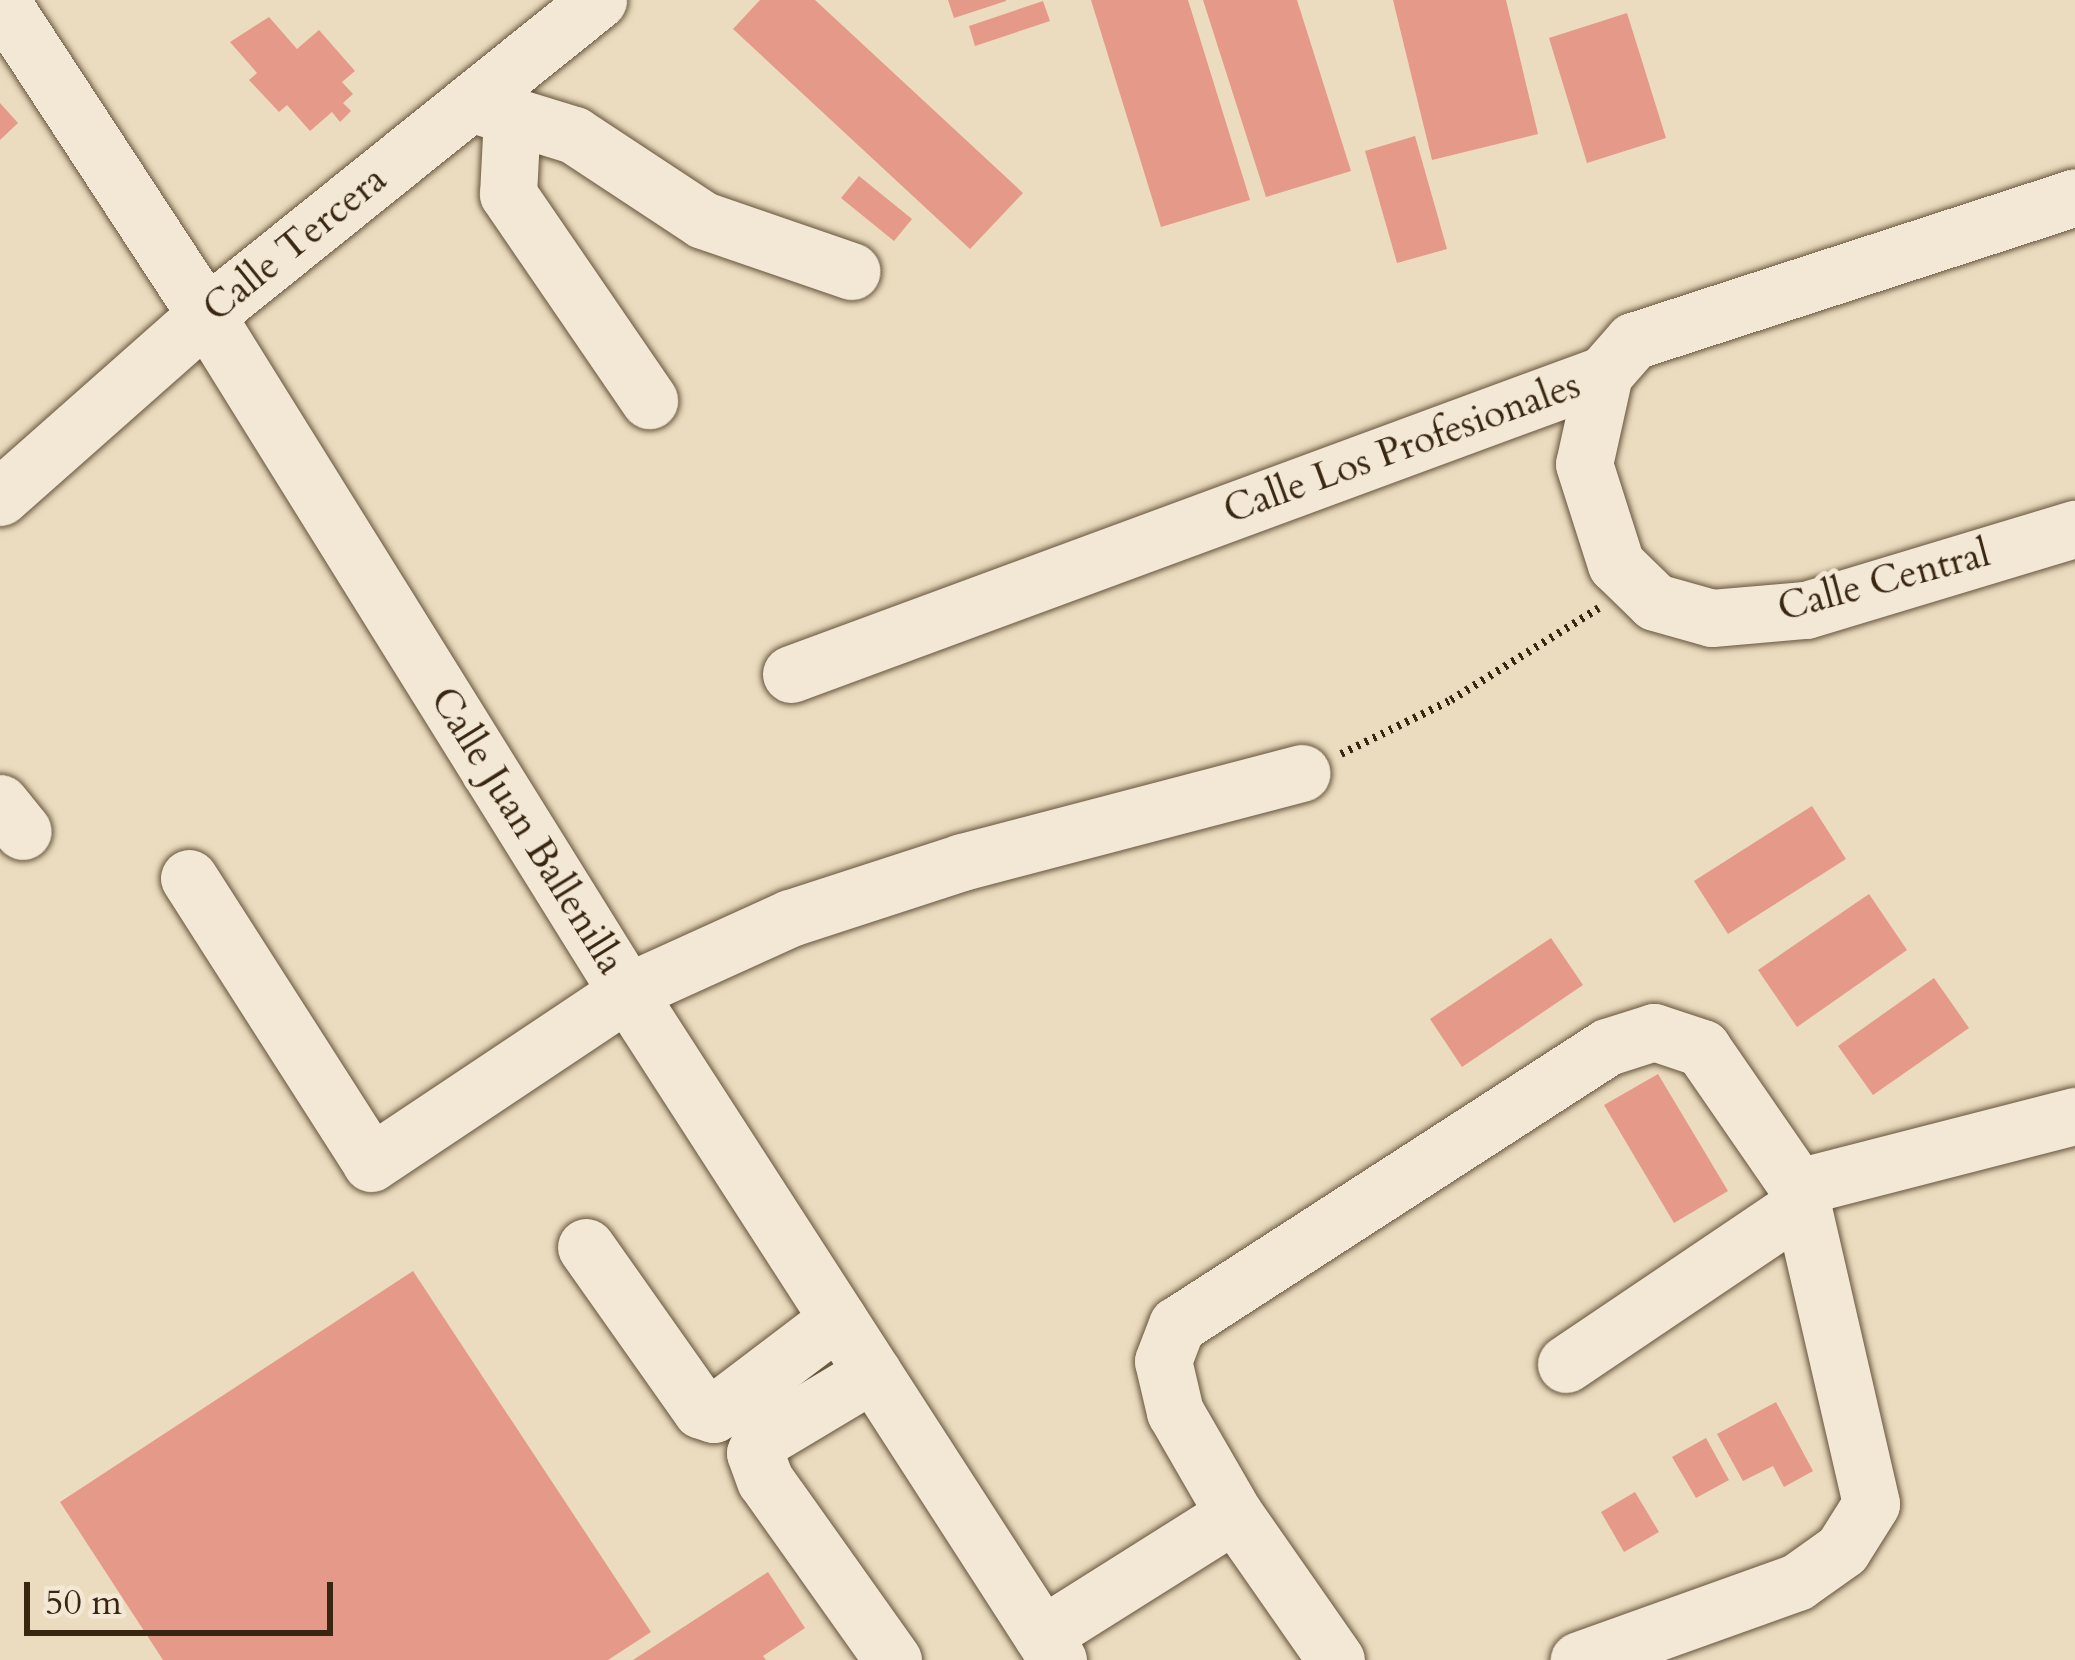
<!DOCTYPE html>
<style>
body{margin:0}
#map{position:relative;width:2075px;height:1660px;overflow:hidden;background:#ebdcbf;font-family:Cardo,serif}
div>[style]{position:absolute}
.building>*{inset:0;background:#e59988}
.path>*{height:8px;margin-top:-4px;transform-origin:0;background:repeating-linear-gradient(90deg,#382611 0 3px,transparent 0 9px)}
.roads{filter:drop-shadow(0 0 3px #65543c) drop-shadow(0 0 3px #65543c)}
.minor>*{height:57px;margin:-28.5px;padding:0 28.5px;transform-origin:28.5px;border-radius:28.5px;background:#f2e8d5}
span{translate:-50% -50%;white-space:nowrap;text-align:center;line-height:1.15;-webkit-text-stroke:10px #f2e8d5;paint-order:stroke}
.street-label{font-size:39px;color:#382611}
.scale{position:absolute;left:24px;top:1582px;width:309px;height:54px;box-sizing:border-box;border:6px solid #382611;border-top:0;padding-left:15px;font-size:36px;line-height:42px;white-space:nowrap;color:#382611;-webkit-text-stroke:9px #f2e8d5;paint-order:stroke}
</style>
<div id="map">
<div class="building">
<i style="clip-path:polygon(760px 0,815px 0,1023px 193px,970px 249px,733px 29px)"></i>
<i style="clip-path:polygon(948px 0,1006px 0,1006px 1px,954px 18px)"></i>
<i style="clip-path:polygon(1091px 0,1188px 0,1250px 200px,1161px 227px)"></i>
<i style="clip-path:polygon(1203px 0,1297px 0,1351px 171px,1266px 197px)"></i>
<i style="clip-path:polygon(1393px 0,1506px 0,1538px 134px,1432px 160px)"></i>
<i style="clip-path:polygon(1043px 1px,1050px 21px,975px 46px,969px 26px)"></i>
<i style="clip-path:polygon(1627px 13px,1666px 138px,1587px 163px,1549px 38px)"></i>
<i style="clip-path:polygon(269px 17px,297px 49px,319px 30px,355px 71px,342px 82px,353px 94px,343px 103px,351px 111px,340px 122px,332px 112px,310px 131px,287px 105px,279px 112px,249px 80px,257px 73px,230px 42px)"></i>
<i style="clip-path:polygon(0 103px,18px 123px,0 140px)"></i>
<i style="clip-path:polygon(1415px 136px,1447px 249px,1397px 263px,1365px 151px)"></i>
<i style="clip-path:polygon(859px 176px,912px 219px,894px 241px,841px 198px)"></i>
<i style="clip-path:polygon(1812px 806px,1846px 859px,1728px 934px,1694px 881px)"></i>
<i style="clip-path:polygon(1869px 894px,1907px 950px,1797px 1027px,1758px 970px)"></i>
<i style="clip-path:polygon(1551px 938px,1583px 985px,1462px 1067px,1430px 1019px)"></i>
<i style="clip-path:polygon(1934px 978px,1969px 1028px,1873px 1095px,1838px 1046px)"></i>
<i style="clip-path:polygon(1658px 1074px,1728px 1191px,1674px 1223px,1604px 1105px)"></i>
<i style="clip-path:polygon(413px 1271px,651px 1632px,608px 1660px,163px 1660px,60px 1502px)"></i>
<i style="clip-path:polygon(1776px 1402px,1813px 1471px,1784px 1487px,1773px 1466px,1743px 1481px,1717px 1434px)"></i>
<i style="clip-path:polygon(1706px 1438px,1729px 1480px,1696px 1498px,1672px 1457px)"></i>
<i style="clip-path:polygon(1635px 1492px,1659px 1532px,1624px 1552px,1601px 1512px)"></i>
<i style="clip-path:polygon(768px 1572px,805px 1628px,763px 1656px,766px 1660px,633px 1660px)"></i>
</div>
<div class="path">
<i style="left:1341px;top:754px;width:123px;rotate:-26.1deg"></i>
<i style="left:1451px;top:700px;width:174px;rotate:-31.9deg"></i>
</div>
<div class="roads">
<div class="minor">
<i style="left:0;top:0;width:376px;rotate:56.8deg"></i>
<i style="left:206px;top:315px;width:797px;rotate:58.12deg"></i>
<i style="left:627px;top:992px;width:795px;rotate:57.17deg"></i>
<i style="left:470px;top:103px;width:109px;rotate:17.1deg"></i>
<i style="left:574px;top:135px;width:154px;rotate:33.4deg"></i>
<i style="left:703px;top:220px;width:157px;rotate:19deg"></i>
<i style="left:512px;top:116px;width:78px;rotate:92.9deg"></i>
<i style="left:508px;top:194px;width:250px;rotate:55.6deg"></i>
<i style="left:1604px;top:374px;width:92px;rotate:102.5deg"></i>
<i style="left:1584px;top:464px;width:105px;rotate:72.3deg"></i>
<i style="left:1616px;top:564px;width:54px;rotate:44.3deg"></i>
<i style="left:1655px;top:602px;width:59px;rotate:15.7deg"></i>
<i style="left:1712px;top:618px;width:94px;rotate:-4.9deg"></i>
<i style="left:1806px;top:610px;width:281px;rotate:-16.8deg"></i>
<i style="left:0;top:497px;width:275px;rotate:-41.5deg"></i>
<i style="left:206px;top:315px;width:503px;rotate:-38.78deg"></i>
<i style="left:791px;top:674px;width:867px;rotate:-20.25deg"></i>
<i style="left:1604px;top:374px;width:44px;rotate:-48.7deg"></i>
<i style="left:1633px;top:341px;width:465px;rotate:-18deg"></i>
<i style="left:0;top:803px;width:36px;rotate:51deg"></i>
<i style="left:189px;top:878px;width:338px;rotate:57.4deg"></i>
<i style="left:371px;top:1163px;width:308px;rotate:-33.7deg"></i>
<i style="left:627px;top:992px;width:179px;rotate:-24.4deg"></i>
<i style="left:790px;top:918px;width:181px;rotate:-18deg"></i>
<i style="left:962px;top:862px;width:351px;rotate:-14.7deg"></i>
<i style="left:1798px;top:1187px;width:286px;rotate:-14.4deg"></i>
<i style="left:586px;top:1247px;width:199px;rotate:54.8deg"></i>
<i style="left:701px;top:1410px;width:13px;rotate:18deg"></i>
<i style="left:713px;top:1414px;width:157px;rotate:-37.2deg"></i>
<i style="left:1566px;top:1364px;width:286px;rotate:-34deg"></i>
<i style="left:873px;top:1373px;width:131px;rotate:149.1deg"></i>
<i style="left:761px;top:1440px;width:14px;rotate:115deg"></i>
<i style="left:755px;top:1453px;width:29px;rotate:70deg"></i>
<i style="left:765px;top:1480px;width:221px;rotate:54.6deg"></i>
<i style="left:1042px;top:1635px;width:227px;rotate:-32.2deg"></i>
<i style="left:1336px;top:1660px;width:178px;rotate:-124.9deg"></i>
<i style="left:1234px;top:1514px;width:118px;rotate:-120deg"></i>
<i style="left:1175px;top:1412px;width:52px;rotate:-103.2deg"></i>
<i style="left:1163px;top:1361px;width:39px;rotate:-69deg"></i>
<i style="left:1177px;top:1325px;width:512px;rotate:-32.88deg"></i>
<i style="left:1607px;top:1047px;width:49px;rotate:-17.7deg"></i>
<i style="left:1654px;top:1032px;width:51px;rotate:18.4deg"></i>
<i style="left:1702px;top:1048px;width:169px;rotate:55.4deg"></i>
<i style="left:1798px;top:1187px;width:325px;rotate:77deg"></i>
<i style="left:1871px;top:1504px;width:54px;rotate:122.2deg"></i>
<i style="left:1842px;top:1550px;width:55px;rotate:144.6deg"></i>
<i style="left:1797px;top:1582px;width:232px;rotate:160.3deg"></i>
</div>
</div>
<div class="street-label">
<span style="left:295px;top:244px;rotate:-39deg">Calle Tercera</span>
<span style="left:1402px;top:448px;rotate:-20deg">Calle Los Profesionales</span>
<span style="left:1884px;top:581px;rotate:-15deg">Calle Central</span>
<span style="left:527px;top:831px;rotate:58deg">Calle Juan Ballenilla</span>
</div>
<div class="scale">50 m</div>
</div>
